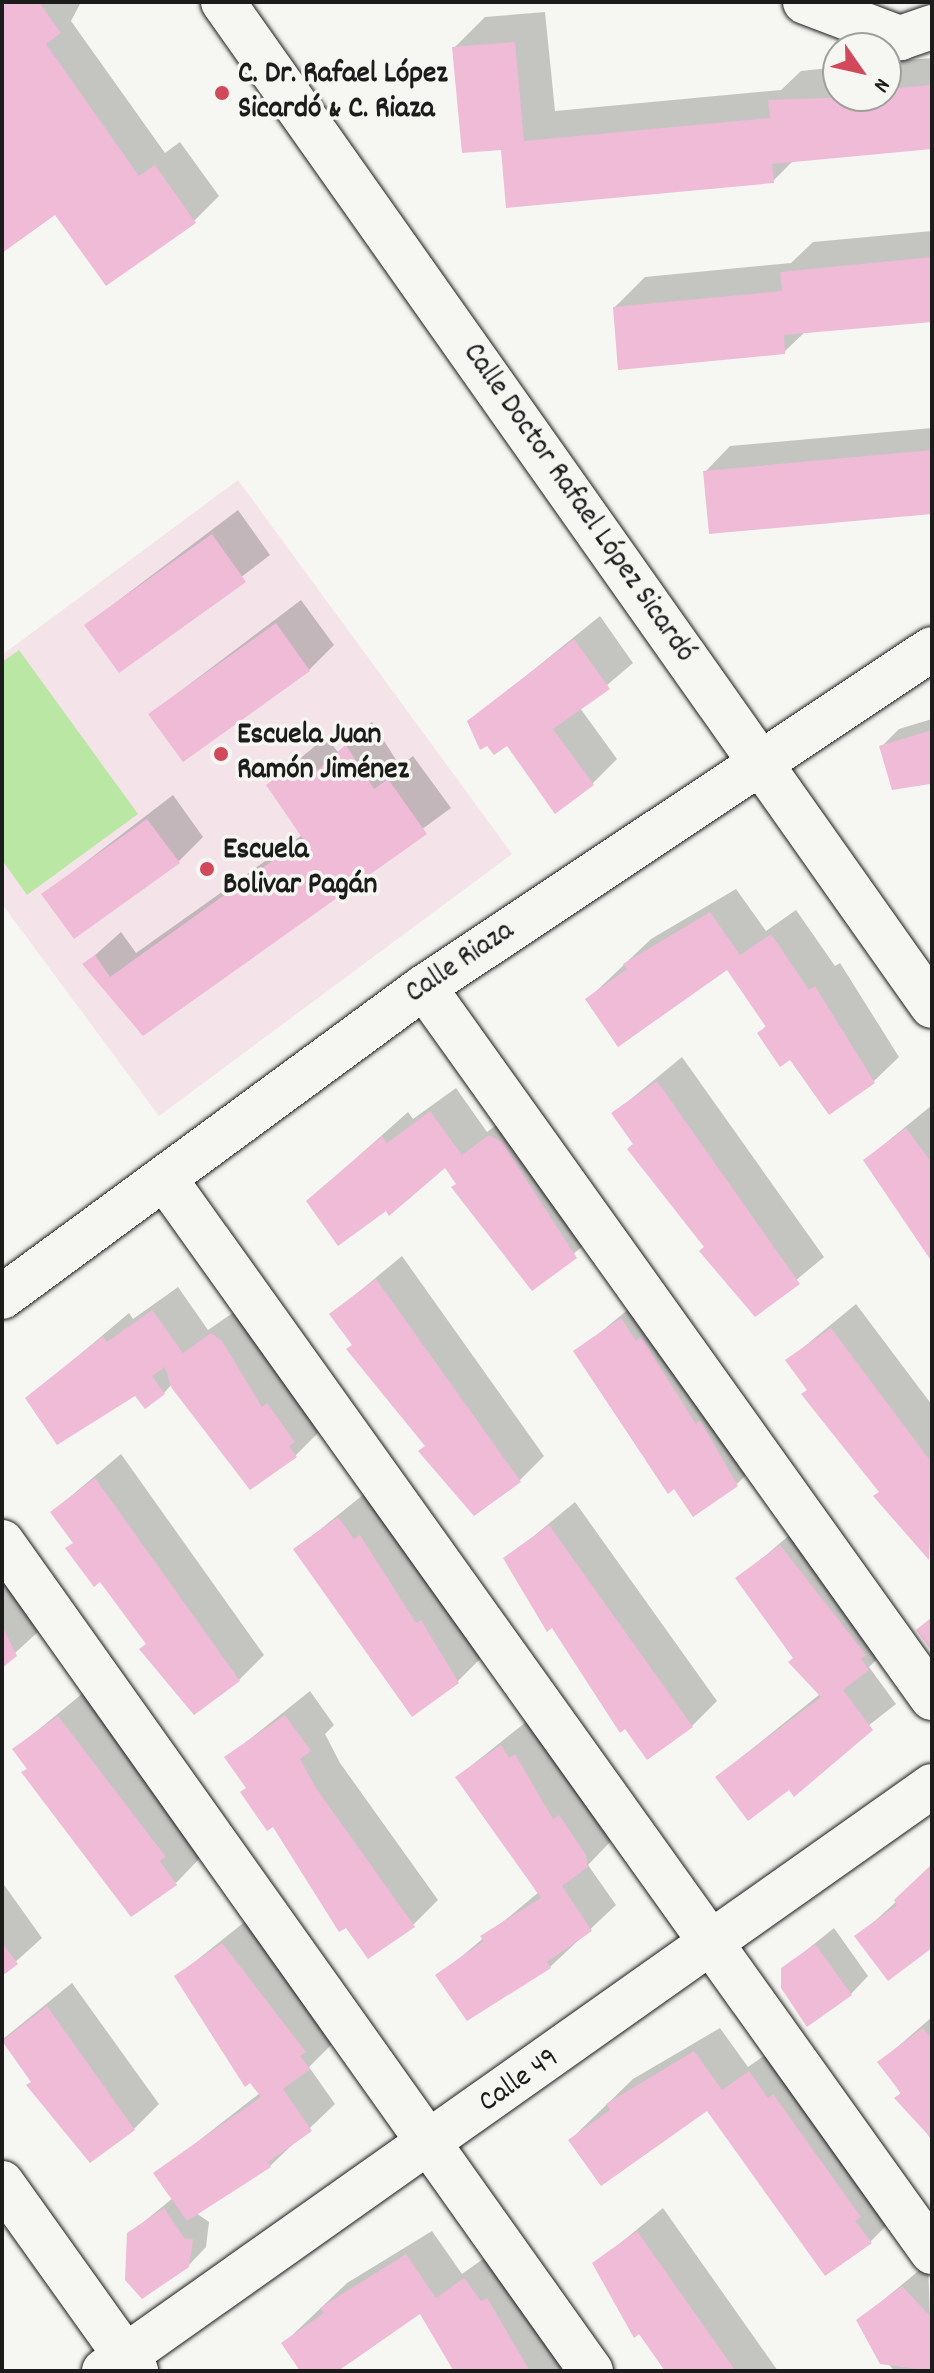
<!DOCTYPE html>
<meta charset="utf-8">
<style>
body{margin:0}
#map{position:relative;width:934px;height:2373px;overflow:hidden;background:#f6f6f2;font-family:Dekko,sans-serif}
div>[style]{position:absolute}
.built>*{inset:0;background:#f4e4ea}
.green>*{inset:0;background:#bbe7a4}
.shadow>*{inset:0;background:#0003}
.building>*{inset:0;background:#efbbd7}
.roads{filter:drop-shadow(0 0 2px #1c1c1c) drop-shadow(0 0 2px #1c1c1c)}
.minor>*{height:44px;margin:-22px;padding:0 22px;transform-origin:22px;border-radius:22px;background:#f6f6f2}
.dots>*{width:22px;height:22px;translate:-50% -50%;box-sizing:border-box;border:4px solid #f6f6f2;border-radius:50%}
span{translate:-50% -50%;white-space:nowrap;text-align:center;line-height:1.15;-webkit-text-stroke:7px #f6f6f2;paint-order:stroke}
.poi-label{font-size:30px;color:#1c1c1c;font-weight:700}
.left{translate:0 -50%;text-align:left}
.street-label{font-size:30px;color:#1c1c1c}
.frame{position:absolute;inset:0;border:4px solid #1c1c1c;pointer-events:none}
.north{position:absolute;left:822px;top:32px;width:80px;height:80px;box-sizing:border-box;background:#f6f6f2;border:2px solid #9f9f9c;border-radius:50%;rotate:124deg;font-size:22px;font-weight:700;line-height:32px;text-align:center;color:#1c1c1c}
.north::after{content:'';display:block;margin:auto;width:28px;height:36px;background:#d1495b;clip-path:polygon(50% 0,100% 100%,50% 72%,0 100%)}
</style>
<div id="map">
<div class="built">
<i style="clip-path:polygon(238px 480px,512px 854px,159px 1116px,2px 904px,2px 655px)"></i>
</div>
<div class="green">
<i style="clip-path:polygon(19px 650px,138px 814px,27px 895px,2px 860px,2px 662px)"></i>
</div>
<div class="shadow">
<i style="clip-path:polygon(2px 2px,81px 2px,71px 21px,165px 153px,180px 142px,219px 196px,194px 221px,56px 212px,2px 250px)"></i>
<i style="clip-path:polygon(545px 12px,555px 111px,781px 90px,801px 71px,838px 67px,838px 96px,886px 96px,886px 62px,932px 58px,932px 147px,794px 160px,773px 181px,503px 148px,454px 48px,485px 17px)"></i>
<i style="clip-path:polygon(932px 231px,932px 320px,806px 331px,784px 352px,615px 307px,645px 277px,791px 263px,813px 242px)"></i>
<i style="clip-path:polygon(932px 428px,932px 512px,706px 471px,730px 446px)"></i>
<i style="clip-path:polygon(238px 510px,270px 555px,119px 670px,86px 625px)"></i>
<i style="clip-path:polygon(301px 600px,334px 645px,309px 670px,150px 714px)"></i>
<i style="clip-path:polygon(600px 616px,633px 663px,580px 708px,617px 759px,592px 784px,469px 722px)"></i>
<i style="clip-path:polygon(932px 719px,932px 775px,893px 788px,881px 747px,899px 729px)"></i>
<i style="clip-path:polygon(372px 722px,400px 766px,413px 756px,451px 808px,143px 1033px,85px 964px,121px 932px,136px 953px,302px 835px,268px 785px,326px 737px,338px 752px)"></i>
<i style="clip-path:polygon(173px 795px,203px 837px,178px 862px,44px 894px)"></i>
<i style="clip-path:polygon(736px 889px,766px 931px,796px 910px,835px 966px,840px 963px,899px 1057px,874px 1081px,790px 1057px,759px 1033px,767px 1025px,727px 967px,588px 999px,651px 939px)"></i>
<i style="clip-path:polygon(682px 1057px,824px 1257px,755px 1314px,614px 1113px)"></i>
<i style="clip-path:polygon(456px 1088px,487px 1132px,515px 1111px,601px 1231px,532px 1288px,445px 1165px,386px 1208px,308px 1201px,408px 1112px,413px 1119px)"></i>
<i style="clip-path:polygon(932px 1105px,932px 1255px,865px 1160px)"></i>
<i style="clip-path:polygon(402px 1256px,544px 1456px,519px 1481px,354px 1344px,332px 1314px)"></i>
<i style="clip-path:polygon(178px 1287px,208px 1330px,237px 1310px,320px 1431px,295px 1456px,172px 1384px,164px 1393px,27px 1399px,129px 1313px,133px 1319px)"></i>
<i style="clip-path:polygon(646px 1295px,762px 1459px,737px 1484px,576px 1352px)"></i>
<i style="clip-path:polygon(856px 1304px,932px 1405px,929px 1558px,875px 1496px,881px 1491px,788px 1360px)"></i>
<i style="clip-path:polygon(121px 1454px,264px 1655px,239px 1680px,148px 1643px,52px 1512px)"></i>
<i style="clip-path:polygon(364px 1494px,482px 1657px,457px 1682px,296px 1549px)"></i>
<i style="clip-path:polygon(575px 1502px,717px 1701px,692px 1726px,553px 1625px,506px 1559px)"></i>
<i style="clip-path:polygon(806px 1521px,892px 1644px,869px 1667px,896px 1704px,790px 1787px,717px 1777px,820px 1694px,738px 1579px)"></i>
<i style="clip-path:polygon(2px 1573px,40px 1630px,2px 1665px)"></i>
<i style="clip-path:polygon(310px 1691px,334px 1725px,325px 1734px,340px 1763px,438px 1900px,413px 1925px,248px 1787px,226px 1758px)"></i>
<i style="clip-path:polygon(83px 1693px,200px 1858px,176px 1883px,24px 1772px,28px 1768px,15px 1749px)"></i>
<i style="clip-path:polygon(526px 1722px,612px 1840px,588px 1865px,616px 1905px,550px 1967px,467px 2018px,438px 1976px,539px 1892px,457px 1777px)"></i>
<i style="clip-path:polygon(932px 1865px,932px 1946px,857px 1937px,897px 1901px)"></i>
<i style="clip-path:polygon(2px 1882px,42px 1938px,2px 1974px)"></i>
<i style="clip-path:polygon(247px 1920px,333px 2043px,309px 2067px,335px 2104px,270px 2166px,196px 2213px,209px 2222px,206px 2247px,188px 2266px,129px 2234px,173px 2198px,156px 2174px,260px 2093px,177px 1976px)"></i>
<i style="clip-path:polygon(834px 1928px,868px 1976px,851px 1994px,783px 1969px)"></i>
<i style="clip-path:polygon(72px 1983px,159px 2104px,134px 2129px,33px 2081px,3px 2039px)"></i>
<i style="clip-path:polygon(932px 2017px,932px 2141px,880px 2062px)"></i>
<i style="clip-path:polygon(720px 2028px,748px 2067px,775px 2048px,895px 2217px,870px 2242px,708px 2108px,570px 2140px,633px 2079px)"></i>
<i style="clip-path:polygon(663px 2208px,778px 2371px,665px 2371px,595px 2264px)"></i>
<i style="clip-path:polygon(432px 2231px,462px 2274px,490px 2254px,578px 2371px,456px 2371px,421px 2312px,335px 2371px,302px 2371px,284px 2343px,347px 2283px)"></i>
<i style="clip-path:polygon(928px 2263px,932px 2371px,894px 2371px,858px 2321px)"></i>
</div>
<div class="building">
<i style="clip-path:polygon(2px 2px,39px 2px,61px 33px,46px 44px,139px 176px,155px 165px,196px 223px,106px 286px,55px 215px,2px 253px)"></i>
<i style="clip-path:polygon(515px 42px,524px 141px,770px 118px,768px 100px,886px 96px,886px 89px,932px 85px,932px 149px,772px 164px,774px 183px,506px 208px,501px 150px,462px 153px,452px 47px)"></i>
<i style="clip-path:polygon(932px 257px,932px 322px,784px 335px,785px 354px,618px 370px,613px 307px,782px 291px,780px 272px)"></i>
<i style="clip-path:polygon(932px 450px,932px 514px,709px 534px,703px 471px)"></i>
<i style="clip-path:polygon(212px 534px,246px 582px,119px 673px,84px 625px)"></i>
<i style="clip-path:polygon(276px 623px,310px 671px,183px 762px,148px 714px)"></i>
<i style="clip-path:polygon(574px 639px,610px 689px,553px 729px,594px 785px,555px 814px,507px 746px,494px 755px,487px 746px,480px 750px,467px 721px)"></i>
<i style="clip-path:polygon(932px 730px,930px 784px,892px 790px,879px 746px)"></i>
<i style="clip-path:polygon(346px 745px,374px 789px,388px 779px,427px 834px,143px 1036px,82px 964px,95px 955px,110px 977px,303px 839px,266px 785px,301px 760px,312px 775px)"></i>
<i style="clip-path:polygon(147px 819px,180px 863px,74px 939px,41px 894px)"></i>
<i style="clip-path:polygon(710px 912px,740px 955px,771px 934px,809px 990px,815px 986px,875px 1083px,829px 1115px,790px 1060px,780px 1067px,757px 1033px,766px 1027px,727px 970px,618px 1047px,585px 999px,627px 969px,623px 964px)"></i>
<i style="clip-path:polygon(657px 1081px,800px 1284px,755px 1317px,699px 1251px,704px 1247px,627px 1149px,633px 1144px,611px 1113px)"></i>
<i style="clip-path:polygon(430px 1111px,462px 1155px,489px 1135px,502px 1142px,577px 1258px,532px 1291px,451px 1187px,456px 1184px,445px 1168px,389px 1216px,386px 1211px,338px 1246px,306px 1201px,382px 1136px,387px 1143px)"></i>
<i style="clip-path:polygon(906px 1128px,932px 1163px,932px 1262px,863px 1160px)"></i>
<i style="clip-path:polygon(376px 1279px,521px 1482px,474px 1516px,418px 1451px,425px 1446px,346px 1349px,352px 1345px,329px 1314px)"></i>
<i style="clip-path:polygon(152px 1310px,183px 1353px,211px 1333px,222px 1341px,262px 1407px,267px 1403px,295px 1442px,289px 1446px,297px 1457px,250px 1490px,171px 1387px,165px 1367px,152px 1376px,165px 1394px,145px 1409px,135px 1396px,57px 1445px,25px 1398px,103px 1336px,107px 1342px)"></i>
<i style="clip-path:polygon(621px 1318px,636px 1341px,641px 1337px,696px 1424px,700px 1420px,738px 1486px,693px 1517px,674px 1489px,668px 1494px,573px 1351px)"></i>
<i style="clip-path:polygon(831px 1328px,932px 1463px,929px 1560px,873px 1496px,879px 1492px,801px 1394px,807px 1390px,785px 1360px)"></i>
<i style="clip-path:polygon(95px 1478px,240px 1681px,194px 1715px,139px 1649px,146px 1644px,100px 1582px,94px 1587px,65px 1548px,73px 1543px,50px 1512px)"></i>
<i style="clip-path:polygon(338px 1517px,354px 1539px,360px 1535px,416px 1623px,421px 1620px,459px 1683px,412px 1717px,293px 1549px)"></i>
<i style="clip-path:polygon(549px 1525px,693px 1727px,647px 1760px,625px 1729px,620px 1733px,552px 1628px,547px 1632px,503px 1558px)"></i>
<i style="clip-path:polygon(780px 1545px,866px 1655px,861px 1659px,869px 1670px,843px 1690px,873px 1730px,794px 1797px,789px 1790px,748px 1821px,715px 1777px,821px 1697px,788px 1662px,793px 1658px,735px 1578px)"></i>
<i style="clip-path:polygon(932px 1617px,932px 1652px,916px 1630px)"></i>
<i style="clip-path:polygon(2px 1625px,17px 1656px,2px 1668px)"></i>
<i style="clip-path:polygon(285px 1715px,311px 1751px,300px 1759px,316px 1788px,415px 1927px,368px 1959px,346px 1928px,339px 1932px,273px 1827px,267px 1831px,240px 1792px,246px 1788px,224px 1757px)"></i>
<i style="clip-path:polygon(58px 1716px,166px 1857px,160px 1861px,177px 1885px,131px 1917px,21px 1772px,27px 1769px,12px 1749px)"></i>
<i style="clip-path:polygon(501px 1745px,509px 1758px,515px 1754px,553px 1819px,559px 1815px,586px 1855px,588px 1867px,562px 1886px,592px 1931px,547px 1962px,551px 1968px,467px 2021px,435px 1975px,484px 1941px,480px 1936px,541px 1898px,455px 1777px)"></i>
<i style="clip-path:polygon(932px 1864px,932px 1948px,888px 1981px,854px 1936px,897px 1905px,894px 1900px)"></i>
<i style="clip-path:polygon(2px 1943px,18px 1964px,2px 1976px)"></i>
<i style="clip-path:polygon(222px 1943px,306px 2052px,300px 2056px,310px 2069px,283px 2089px,312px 2131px,268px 2162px,271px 2167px,187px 2221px,153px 2173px,261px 2097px,250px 2083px,245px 2087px,174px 1976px)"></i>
<i style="clip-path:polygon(815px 1944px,852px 1995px,807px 2027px,781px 1988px,781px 1968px)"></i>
<i style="clip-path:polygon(47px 2006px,135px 2130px,90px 2163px,26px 2085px,31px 2082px,2px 2041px)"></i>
<i style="clip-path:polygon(923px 2028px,932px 2039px,932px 2139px,894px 2098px,901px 2093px,877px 2062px)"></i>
<i style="clip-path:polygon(694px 2051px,722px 2090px,749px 2071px,768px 2098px,773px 2094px,861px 2217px,855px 2221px,872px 2243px,825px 2276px,707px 2111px,601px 2186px,568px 2140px,610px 2110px,606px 2104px)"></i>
<i style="clip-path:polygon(164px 2208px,185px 2239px,193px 2239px,189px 2267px,142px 2299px,125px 2280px,127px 2233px)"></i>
<i style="clip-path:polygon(637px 2231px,735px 2370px,742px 2371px,665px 2371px,639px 2334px,634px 2338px,592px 2263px)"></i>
<i style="clip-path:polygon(406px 2254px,436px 2298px,464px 2278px,481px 2301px,487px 2298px,530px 2371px,453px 2370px,420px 2314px,338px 2371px,300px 2371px,281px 2343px,324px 2313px,320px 2308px)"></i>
<i style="clip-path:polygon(902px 2286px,932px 2318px,932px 2371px,880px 2364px,856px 2320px)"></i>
</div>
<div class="roads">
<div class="minor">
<i style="left:223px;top:2px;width:1229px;rotate:54.77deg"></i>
<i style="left:805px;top:2px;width:102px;rotate:20.8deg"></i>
<i style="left:900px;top:38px;width:34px;rotate:-19deg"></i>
<i style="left:424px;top:987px;width:874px;rotate:54.45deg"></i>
<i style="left:165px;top:1179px;width:1319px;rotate:54.44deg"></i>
<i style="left:2px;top:1297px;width:524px;rotate:-36.3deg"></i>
<i style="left:424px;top:987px;width:610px;rotate:-33.64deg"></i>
<i style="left:2px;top:1542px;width:1017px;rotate:54.61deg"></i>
<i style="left:2px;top:2183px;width:231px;rotate:54.5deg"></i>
<i style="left:104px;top:2371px;width:1014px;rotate:-35.24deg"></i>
</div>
</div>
<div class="dots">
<i style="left:222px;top:93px;background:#d1495b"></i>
<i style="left:221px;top:754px;background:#d1495b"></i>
<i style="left:207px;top:869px;background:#d1495b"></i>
</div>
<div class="poi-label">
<span class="left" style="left:238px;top:93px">C. Dr. Rafael López<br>Sicardó &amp; C. Riaza</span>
<span class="left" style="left:237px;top:754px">Escuela Juan<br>Ramón Jiménez</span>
<span class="left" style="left:223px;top:869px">Escuela<br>Bolivar Pagán</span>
</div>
<div class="street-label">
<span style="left:577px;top:504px;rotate:55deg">Calle Doctor Rafael López Sicardó</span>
<span style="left:461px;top:964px;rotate:-34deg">Calle Riaza</span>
<span style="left:520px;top:2082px;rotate:-35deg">Calle 49</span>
</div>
<div class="frame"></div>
<div class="north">N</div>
</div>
